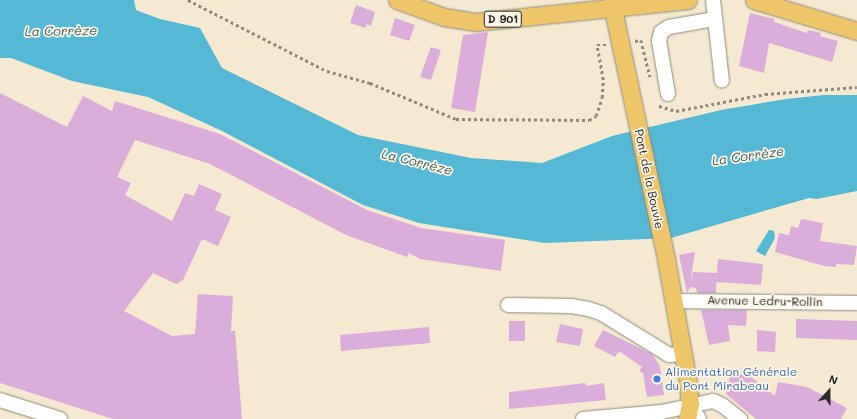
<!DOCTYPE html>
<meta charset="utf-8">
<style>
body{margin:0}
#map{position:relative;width:857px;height:419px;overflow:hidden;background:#f5ead1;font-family:Mali,sans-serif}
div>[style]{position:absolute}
.water>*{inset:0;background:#55b8d4}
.building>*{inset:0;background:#dbadda}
.path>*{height:2.5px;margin-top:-1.25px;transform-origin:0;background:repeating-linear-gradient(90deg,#908a7e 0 3px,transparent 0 6px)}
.roads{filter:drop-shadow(0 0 1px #908a7e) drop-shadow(0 0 1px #908a7e)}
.minor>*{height:14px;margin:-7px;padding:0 7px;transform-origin:7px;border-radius:7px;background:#fff}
.major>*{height:17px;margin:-8.5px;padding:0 8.5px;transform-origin:8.5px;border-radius:8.5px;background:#eec569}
.dots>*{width:11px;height:11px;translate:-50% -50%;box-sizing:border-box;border:2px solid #fcf5e5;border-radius:50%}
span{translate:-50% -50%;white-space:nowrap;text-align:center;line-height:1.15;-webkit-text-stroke:3.5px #fcf5e5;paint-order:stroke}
.shield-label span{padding:1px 3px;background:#fcf5e5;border:1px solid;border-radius:3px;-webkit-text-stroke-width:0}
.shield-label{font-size:11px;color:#2b2b2b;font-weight:700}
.street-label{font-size:12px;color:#2b2b2b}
.shop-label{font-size:12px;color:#366cbe}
.left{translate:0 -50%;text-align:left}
.water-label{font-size:13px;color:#3a5c66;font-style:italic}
.north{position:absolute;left:809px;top:371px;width:40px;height:40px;-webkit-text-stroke:3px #fcf5e5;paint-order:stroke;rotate:21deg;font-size:11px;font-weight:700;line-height:16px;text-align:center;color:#2b2b2b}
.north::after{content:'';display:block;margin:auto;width:14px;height:18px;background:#2b2b2b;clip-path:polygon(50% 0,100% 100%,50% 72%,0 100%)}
</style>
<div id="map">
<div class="water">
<i style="clip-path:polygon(0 0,134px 0,136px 10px,160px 19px,200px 28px,222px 68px,358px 135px,471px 158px,542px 163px,612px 136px,721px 110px,786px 99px,824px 95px,857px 95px,857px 191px,817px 199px,809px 198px,671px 238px,545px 243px,419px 223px,363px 205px,222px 131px,148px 97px,72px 81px,11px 58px,0 58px)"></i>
<i style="clip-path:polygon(769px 230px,774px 231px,775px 238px,765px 256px,756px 251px)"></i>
</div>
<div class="building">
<i style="clip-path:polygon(356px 5px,375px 12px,371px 26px,367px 24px,365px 28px,350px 23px)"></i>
<i style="clip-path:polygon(750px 13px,774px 19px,774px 22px,807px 33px,808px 30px,821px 33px,820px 36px,838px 41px,832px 62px,769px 43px,764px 73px,739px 66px)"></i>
<i style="clip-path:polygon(395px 18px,415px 25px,409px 41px,390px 35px)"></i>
<i style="clip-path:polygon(488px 32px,475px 112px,451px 108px,463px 35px)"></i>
<i style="clip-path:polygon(431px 47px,441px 50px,431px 80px,420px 77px)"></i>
<i style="clip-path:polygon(0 93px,67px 127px,83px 96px,112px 111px,115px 101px,220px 134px,367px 210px,421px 228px,505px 240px,501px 271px,420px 259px,409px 253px,407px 257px,346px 235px,210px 164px,135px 140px,117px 177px,131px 183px,125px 195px,172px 221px,185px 193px,194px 196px,199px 184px,222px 194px,215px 210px,231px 217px,218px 246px,202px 239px,183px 280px,176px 284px,153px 273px,124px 311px,172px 336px,195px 334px,198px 294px,233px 296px,231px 331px,235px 331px,242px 419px,113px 419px,0 383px)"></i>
<i style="clip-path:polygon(801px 219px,823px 223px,820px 241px,857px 246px,854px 265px,836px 264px,836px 267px,824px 266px,775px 252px,779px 233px,789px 235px,791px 226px,798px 228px)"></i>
<i style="clip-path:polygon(695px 252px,690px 285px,693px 272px,717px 273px,716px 293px,697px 293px,696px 288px,690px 287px,687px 293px,679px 255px)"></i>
<i style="clip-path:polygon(718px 259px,763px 264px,761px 285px,716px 282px)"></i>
<i style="clip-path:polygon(701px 310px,747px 310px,746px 326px,728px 325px,730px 341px,709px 345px)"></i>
<i style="clip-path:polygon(796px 319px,857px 321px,857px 340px,796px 338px)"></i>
<i style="clip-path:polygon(509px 321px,525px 321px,525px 341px,509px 341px)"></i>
<i style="clip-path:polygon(560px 324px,583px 329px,580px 346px,556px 342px)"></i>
<i style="clip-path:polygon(429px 327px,430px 343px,341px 351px,340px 335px)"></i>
<i style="clip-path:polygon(603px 330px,652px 354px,660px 366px,664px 395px,647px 397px,643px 373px,639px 371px,642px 367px,619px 351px,615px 357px,594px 346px)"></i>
<i style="clip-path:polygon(757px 330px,776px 332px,775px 352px,757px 351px)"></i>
<i style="clip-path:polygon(731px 372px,751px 377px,775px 396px,778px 382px,807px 387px,847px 408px,841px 419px,756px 419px,726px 394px)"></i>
<i style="clip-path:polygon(585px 383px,586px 386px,604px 383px,606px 400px,509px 409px,509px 392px)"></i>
</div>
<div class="path">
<i style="left:188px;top:0;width:156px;rotate:27.1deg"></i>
<i style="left:327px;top:71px;width:45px;rotate:15.6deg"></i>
<i style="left:370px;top:83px;width:93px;rotate:22.7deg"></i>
<i style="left:456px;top:119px;width:133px;rotate:0.4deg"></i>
<i style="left:589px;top:120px;width:8px;rotate:-30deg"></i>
<i style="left:596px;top:116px;width:19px;rotate:-72deg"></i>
<i style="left:602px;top:98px;width:18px;rotate:-87deg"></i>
<i style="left:603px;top:80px;width:36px;rotate:-100deg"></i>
<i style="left:597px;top:45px;width:9px"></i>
<i style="left:635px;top:41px;width:6px;rotate:-9deg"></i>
<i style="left:641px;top:40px;width:38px;rotate:76deg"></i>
<i style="left:659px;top:106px;width:18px;rotate:16deg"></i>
<i style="left:676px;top:111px;width:91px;rotate:-10.8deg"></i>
<i style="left:765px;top:94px;width:92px;rotate:-4.4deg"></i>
</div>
<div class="roads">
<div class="minor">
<i style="left:713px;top:0;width:81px;rotate:83.7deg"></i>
<i style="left:668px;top:94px;width:54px;rotate:-99.6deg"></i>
<i style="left:659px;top:41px;width:9px;rotate:-77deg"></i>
<i style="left:661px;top:32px;width:9px;rotate:-32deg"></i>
<i style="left:669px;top:27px;width:47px;rotate:-9.9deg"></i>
<i style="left:673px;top:301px;width:184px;rotate:0.6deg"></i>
<i style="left:508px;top:305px;width:63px;rotate:0.9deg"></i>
<i style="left:571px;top:306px;width:17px;rotate:10deg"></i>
<i style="left:588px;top:309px;width:14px;rotate:17deg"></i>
<i style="left:601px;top:313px;width:80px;rotate:31.7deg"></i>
<i style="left:669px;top:355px;width:14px;rotate:-4deg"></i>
<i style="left:0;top:400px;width:63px;rotate:17.6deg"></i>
<i style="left:690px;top:404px;width:17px;rotate:59deg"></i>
<i style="left:583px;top:419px;width:79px;rotate:-5.1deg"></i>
<i style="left:662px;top:412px;width:52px;rotate:-12.2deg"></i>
<i style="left:713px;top:401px;width:10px;rotate:24deg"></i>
<i style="left:722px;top:405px;width:23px;rotate:38deg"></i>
</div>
<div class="major">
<i style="left:397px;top:0;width:50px;rotate:19.9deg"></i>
<i style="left:444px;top:17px;width:31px;rotate:9deg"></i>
<i style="left:475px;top:22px;width:214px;rotate:-5.9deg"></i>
<i style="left:611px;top:0;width:265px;rotate:78deg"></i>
<i style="left:666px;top:259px;width:126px;rotate:79.9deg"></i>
<i style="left:688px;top:383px;width:21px;rotate:85deg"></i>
<i style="left:690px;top:404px;width:15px;rotate:101deg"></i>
<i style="left:754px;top:0;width:108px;rotate:16.8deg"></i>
</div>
</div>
<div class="dots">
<i style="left:657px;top:379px;background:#3f7fe0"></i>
</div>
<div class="shield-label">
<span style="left:503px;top:19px">D 901</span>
</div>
<div class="street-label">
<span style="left:649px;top:179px;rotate:78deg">Pont de la Bouvie</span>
<span style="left:765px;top:301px;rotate:1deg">Avenue Ledru-Rollin</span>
</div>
<div class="shop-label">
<span class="left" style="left:665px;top:379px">Alimentation Générale<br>du Pont Mirabeau</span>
</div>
<div class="water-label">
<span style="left:61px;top:31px;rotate:-1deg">La Corrèze</span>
<span style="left:748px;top:156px;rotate:-8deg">La Corrèze</span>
<span style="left:417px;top:162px;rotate:14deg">La Corrèze</span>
</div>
<div class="north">N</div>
</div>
